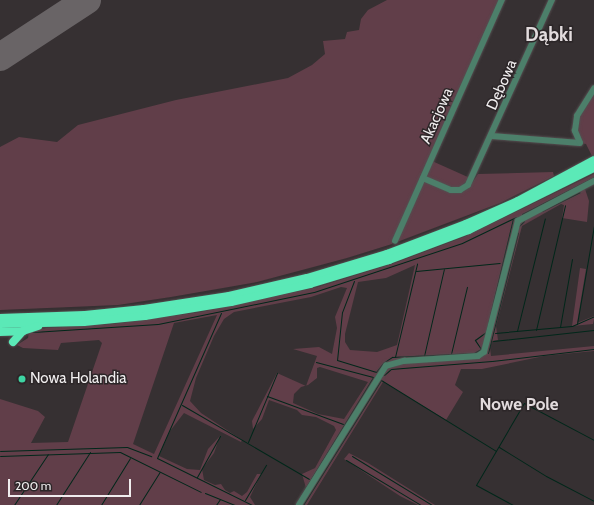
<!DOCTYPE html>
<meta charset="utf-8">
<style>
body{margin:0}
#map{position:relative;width:594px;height:505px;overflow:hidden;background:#363032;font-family:Cabin,sans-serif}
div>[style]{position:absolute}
.green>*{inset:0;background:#613e49}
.stream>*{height:1px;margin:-0.5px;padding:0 0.5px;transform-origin:0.5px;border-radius:0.5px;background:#00271a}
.runway>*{height:28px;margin:-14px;padding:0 14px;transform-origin:14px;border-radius:14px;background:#696466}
.roads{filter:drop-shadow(0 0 1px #544e50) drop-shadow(0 0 1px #544e50)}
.minor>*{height:5.5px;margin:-2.75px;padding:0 2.75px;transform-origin:2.75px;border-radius:2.75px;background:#4c7f6a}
.highway>*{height:8px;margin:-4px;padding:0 4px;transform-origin:4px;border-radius:4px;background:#5be9b7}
.dots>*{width:11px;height:11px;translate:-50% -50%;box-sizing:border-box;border:2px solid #2c2628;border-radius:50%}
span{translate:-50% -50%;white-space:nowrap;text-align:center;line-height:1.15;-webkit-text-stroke:3px #2c2628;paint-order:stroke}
.street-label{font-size:15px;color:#f0edee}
.poi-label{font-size:15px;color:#f0edee}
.left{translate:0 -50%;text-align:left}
.quarter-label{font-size:17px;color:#e2dbdd;font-weight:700}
.district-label{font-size:19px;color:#e2dbdd;font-weight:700}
.scale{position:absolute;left:8px;top:479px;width:123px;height:18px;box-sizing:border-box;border:2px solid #f0edee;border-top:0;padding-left:5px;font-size:12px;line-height:14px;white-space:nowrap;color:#f0edee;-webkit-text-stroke:3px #2c2628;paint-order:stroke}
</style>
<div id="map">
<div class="green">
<i style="clip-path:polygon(387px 0,500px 0,392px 244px,347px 258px,257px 282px,171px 297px,118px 305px,0 310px,0 147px,19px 137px,57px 142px,78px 125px,176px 100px,288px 78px,312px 65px,325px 54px,323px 41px,345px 39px,347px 32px,359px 30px,361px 19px,368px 10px)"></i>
<i style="clip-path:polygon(594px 93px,594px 155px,592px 156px,586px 144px,580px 143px,578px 131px,580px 116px)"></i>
<i style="clip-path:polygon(432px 161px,470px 178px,460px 187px,454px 188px,425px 177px)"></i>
<i style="clip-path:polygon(553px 172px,554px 176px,500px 203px,397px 242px,424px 180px,458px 193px,469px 188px,478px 174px)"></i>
<i style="clip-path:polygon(evenodd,594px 174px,594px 181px,584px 186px,589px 201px,587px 222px,562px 218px,564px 205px,561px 204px,522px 226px,496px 326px,498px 340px,492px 341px,490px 348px,491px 356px,594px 346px,594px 351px,544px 356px,482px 369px,461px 369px,455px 385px,463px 392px,446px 420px,383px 382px,307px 505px,295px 505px,306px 488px,302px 474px,315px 468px,336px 430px,334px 426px,316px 417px,302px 415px,297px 410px,269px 400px,262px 419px,253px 429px,252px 421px,277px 373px,306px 386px,317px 356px,293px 349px,319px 347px,332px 354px,337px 328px,335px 317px,347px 288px,341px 287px,311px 297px,234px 312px,224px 319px,214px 336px,196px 378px,190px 401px,201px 413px,242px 440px,241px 442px,184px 413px,170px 431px,159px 456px,187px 469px,200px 470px,208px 449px,220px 436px,214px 453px,202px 469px,204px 480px,215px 485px,221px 484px,225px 490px,230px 493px,234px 491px,242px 496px,247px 492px,257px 474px,261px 474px,250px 497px,255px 505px,0 505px,0 399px,38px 411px,45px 417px,31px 443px,68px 442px,102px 343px,99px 340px,61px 343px,58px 350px,23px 348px,17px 345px,28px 338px,29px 332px,46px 328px,113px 324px,201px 312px,318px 287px,395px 263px,464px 237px,594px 174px,415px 265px,397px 345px,377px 352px,350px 350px,345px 342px,345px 334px,358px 282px,386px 278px,415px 265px,594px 174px,217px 315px,154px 454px,133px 444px,174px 323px,217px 315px,594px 174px,320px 367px,368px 382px,344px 419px,318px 414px,293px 403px,294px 394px,301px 387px,308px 385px,317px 378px,317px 368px,320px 367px)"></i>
<i style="clip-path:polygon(580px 268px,586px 269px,577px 323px,594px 316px,594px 319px,593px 324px,572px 326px)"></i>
<i style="clip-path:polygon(349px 453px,368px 463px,435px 505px,418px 505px,400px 496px,344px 459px)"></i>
</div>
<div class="stream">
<i style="left:542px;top:211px;width:42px;rotate:-26.6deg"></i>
<i style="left:522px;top:214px;width:81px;rotate:-27.2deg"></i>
<i style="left:519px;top:226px;width:7px;rotate:-45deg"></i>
<i style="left:416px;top:271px;width:84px;rotate:-5.4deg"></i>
<i style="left:354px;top:281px;width:33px;rotate:111deg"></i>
<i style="left:342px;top:312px;width:48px;rotate:95.9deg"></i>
<i style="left:337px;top:360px;width:41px;rotate:17.1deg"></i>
<i style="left:376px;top:372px;width:11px;rotate:-52deg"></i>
<i style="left:383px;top:363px;width:11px;rotate:-34deg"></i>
<i style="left:392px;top:357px;width:82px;rotate:-2.8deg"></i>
<i style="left:474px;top:353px;width:8px;rotate:-30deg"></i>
<i style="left:481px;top:349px;width:11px;rotate:-124deg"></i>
<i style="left:475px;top:340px;width:14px;rotate:-36deg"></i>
<i style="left:486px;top:332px;width:116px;rotate:-76.6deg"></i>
<i style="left:221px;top:313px;width:158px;rotate:113.8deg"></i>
<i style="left:157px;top:458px;width:106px;rotate:26.3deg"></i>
<i style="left:577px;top:324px;width:99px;rotate:-80.2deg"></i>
<i style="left:560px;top:327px;width:69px;rotate:-80deg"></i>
<i style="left:536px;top:330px;width:128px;rotate:-76.9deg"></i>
<i style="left:517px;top:331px;width:116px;rotate:-76.1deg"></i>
<i style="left:33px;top:332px;width:125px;rotate:-3.7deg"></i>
<i style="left:158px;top:324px;width:159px;rotate:-11.6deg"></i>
<i style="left:314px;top:292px;width:156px;rotate:-18.3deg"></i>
<i style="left:462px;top:243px;width:60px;rotate:-25.7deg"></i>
<i style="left:495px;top:333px;width:77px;rotate:-5.2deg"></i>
<i style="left:572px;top:326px;width:24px;rotate:-24deg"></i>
<i style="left:493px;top:341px;width:102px;rotate:-6.2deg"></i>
<i style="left:488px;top:353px;width:124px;rotate:-76deg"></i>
<i style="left:451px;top:354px;width:69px;rotate:-76.6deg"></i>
<i style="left:424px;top:356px;width:89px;rotate:-77.1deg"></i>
<i style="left:395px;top:357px;width:96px;rotate:-76.7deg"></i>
<i style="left:384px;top:375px;width:9px;rotate:-41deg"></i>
<i style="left:391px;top:369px;width:12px;rotate:-5deg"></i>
<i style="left:403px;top:368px;width:89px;rotate:-4.5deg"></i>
<i style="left:492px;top:361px;width:103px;rotate:-6.7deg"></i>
<i style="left:267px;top:396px;width:81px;rotate:20.2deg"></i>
<i style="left:182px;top:405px;width:147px;rotate:30.2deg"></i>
<i style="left:248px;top:442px;width:75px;rotate:-67.2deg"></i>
<i style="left:499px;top:447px;width:55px;rotate:31.7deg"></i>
<i style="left:546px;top:476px;width:54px;rotate:27.5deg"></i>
<i style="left:0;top:451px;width:127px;rotate:-1.8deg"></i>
<i style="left:127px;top:447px;width:26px;rotate:21deg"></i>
<i style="left:0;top:456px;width:120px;rotate:-1.9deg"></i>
<i style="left:120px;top:452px;width:90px;rotate:26.3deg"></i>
<i style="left:352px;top:456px;width:94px;rotate:31.5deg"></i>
<i style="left:346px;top:460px;width:87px;rotate:31deg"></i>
<i style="left:197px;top:477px;width:47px;rotate:-60.7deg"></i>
<i style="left:205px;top:493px;width:32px;rotate:22deg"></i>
<i style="left:245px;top:500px;width:41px;rotate:-59deg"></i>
<i style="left:14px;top:505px;width:61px;rotate:-56.3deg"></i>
<i style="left:56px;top:505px;width:63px;rotate:-57.3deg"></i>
<i style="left:101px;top:505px;width:55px;rotate:-58.3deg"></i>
<i style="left:139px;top:505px;width:39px;rotate:-58deg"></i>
<i style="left:216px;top:505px;width:7px;rotate:-56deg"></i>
<i style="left:295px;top:505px;width:150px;rotate:-58.6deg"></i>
<i style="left:373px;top:377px;width:59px;rotate:-165.3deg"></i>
<i style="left:303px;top:505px;width:147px;rotate:-58deg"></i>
<i style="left:381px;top:380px;width:135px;rotate:31.7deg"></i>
<i style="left:513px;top:505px;width:42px;rotate:-151.6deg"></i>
<i style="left:476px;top:485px;width:95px;rotate:-59.7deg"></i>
<i style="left:524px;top:403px;width:79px;rotate:27.9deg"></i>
</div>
<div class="runway">
<i style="left:0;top:57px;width:104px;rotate:-33.2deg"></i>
</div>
<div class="roads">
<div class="minor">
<i style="left:492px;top:136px;width:88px;rotate:4.5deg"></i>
<i style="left:580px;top:143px;width:13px;rotate:-113deg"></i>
<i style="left:575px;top:131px;width:15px;rotate:-82deg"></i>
<i style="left:577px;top:116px;width:32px;rotate:-58deg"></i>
<i style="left:423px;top:178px;width:30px;rotate:23deg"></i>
<i style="left:451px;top:190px;width:9px"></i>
<i style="left:460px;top:190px;width:9px;rotate:-32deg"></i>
<i style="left:468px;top:185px;width:203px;rotate:-65.6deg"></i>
<i style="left:395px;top:241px;width:264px;rotate:-66.1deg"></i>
<i style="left:299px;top:505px;width:164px;rotate:-58deg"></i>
<i style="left:386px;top:366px;width:19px;rotate:-16deg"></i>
<i style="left:404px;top:361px;width:74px;rotate:-3.9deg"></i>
<i style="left:478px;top:356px;width:7px;rotate:-34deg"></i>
<i style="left:484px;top:352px;width:135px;rotate:-75.5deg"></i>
<i style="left:518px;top:221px;width:86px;rotate:-27.8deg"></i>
</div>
<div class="highway">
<i style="left:0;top:318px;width:85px;rotate:-2deg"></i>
<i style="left:85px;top:315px;width:59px;rotate:-5.8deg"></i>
<i style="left:144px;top:309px;width:86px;rotate:-8.7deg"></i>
<i style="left:229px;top:296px;width:80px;rotate:-13deg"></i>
<i style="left:307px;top:278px;width:84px;rotate:-16.7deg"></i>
<i style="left:387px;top:254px;width:85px;rotate:-20.8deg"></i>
<i style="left:466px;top:224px;width:57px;rotate:-23.9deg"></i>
<i style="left:518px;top:201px;width:86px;rotate:-28.3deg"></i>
<i style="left:0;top:324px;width:84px;rotate:-1.4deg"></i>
<i style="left:84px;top:322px;width:61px;rotate:-5.6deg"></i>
<i style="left:145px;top:316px;width:87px;rotate:-9.2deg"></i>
<i style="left:231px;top:302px;width:81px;rotate:-12.8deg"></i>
<i style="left:310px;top:284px;width:83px;rotate:-16.9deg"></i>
<i style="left:389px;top:260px;width:85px;rotate:-20.6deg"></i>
<i style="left:469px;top:230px;width:140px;rotate:-26.4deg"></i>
<i style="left:0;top:332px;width:23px;rotate:-2deg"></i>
<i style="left:13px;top:342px;width:15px;rotate:-48deg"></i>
<i style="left:23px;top:331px;width:16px;rotate:-18deg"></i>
</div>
</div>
<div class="dots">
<i style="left:22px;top:379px;background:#3ed4a3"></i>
</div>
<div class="street-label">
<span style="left:502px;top:85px;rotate:-66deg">Dębowa</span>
<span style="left:437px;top:116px;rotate:-66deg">Akacjowa</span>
</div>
<div class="poi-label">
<span class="left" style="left:30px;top:379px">Nowa Holandia</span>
</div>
<div class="quarter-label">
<span style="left:519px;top:405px">Nowe Pole</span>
</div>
<div class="district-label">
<span style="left:549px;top:35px">Dąbki</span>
</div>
<div class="scale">200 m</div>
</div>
